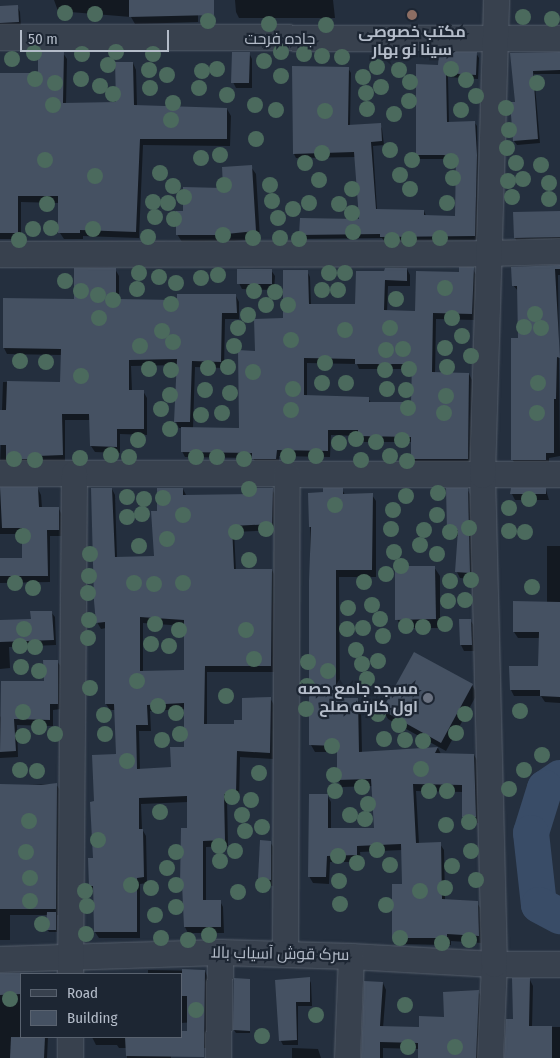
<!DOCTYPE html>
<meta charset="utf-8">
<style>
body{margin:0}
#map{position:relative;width:560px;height:1058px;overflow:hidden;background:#242f3e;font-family:"Fira Sans Condensed",Cairo,sans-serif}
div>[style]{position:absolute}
.shadow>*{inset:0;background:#0007}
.river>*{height:36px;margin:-18px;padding:0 18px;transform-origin:18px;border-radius:18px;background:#394c67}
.building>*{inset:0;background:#455162}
.roads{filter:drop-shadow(0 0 1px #565f6c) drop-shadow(0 0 1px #565f6c)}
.minor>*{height:25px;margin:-12.5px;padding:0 12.5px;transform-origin:12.5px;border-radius:12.5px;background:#38414e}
.trees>*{width:16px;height:16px;margin:-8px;border-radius:50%;background:#4b6a5d}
.dots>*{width:14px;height:14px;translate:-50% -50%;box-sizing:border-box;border:2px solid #1d2633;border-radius:50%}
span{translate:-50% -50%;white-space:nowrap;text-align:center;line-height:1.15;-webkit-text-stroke:4.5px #1d2633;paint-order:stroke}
.poi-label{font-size:16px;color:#b4bcc9;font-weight:700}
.right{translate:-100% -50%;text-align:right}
.street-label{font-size:16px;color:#b4bcc9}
.legend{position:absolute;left:20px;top:973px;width:162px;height:65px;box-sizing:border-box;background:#1d2633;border:1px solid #59626f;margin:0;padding:6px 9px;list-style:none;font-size:15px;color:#b4bcc9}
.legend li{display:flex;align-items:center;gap:10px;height:25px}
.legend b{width:25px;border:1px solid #59626f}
.scale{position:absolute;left:20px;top:30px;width:149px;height:22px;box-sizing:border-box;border:2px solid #b4bcc9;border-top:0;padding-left:6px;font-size:15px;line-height:18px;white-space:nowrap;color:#b4bcc9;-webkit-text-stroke:4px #1d2633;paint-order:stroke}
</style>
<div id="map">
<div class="shadow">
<i style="clip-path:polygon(54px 0,194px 0,198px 6px,198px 22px,135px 24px,131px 17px,58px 11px)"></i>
<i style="clip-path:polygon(235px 0,333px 0,335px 18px,239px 18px,236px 12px)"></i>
<i style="clip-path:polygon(17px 6px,20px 12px,21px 28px,0 29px,0 7px)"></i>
<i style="clip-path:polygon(63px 53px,67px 59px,66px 104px,117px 103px,133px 63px,136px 70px,137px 106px,227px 109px,231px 116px,230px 146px,143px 145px,139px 238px,83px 236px,83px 239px,64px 239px,60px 233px,60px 203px,21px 202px,21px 239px,0 239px,0 74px,39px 74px)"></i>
<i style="clip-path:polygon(249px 53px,252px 59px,252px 88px,236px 88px,233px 82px)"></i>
<i style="clip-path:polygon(476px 53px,479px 58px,478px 79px,448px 77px,449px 123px,474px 122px,477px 126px,478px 160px,477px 240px,384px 241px,382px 238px,303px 239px,300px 235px,360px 220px,356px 157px,296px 158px,294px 154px,348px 68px,351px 73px,350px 126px,380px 125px,382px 129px,384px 145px,373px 146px,377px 210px,424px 211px,426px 216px,456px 217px,458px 159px,420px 159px,417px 155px,439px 66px)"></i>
<i style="clip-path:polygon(512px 54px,560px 54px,560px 74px,534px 74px,540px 143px,517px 145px,514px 141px,517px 103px)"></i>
<i style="clip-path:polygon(251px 167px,256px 174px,260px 239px,221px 242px,182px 242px,177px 234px,184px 212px,225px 189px)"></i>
<i style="clip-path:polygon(560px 212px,560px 242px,518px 243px,515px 238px)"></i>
<i style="clip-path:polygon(560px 267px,560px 275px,558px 275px,560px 456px,549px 458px,549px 465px,516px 465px,512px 459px,520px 339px,518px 291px,513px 285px)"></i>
<i style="clip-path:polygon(evenodd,115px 269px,119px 276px,119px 300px,179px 301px,236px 296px,239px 302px,239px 319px,225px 319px,224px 368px,195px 367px,193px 428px,241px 429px,256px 353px,284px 320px,307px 271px,310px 277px,311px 305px,357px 305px,386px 273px,407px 269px,410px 275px,410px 286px,388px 286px,387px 312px,417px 312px,460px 274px,473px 269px,476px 275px,475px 320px,436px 319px,435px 374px,469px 374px,472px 380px,471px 465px,415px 465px,412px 459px,412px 442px,363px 442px,359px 436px,331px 435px,330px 457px,279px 456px,279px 465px,257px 465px,253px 458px,185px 457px,182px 451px,182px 428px,179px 428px,176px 422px,178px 365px,131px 366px,132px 391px,143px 391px,147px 398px,147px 435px,120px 434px,120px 453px,95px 452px,91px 446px,90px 420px,65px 420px,65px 461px,0 467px,3px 382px,62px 383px,62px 355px,7px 354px,4px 348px,75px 301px,115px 269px,307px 363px,357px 364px,359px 369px,413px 369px,413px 404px,371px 403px,368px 398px,307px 397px,307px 363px)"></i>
<i style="clip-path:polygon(271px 270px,275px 276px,274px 290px,242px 289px,239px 283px)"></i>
<i style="clip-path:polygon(0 487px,38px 489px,41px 495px,42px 508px,59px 509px,62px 515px,62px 536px,50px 536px,50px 582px,0 583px,0 560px,23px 559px,23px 534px,0 534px)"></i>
<i style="clip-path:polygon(evenodd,112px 489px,115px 495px,117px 558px,155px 557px,158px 512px,183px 489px,186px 495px,252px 495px,272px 489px,275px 495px,275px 530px,234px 532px,236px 571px,272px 570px,275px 576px,274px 672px,207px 672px,207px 725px,235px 726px,244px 722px,270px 698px,274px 705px,273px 759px,240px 757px,239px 800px,227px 800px,228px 846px,206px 847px,206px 901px,220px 901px,223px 907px,224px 933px,188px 933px,185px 927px,184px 887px,181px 883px,188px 829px,188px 802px,141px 804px,142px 829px,146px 836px,147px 883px,140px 884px,140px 938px,99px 938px,95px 932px,93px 892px,90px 886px,94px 859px,95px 803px,117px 755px,116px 710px,110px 710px,106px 704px,106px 628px,101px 629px,97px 622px,112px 489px,143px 623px,185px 626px,185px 671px,143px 672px,143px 623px,112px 489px,185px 709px,185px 748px,172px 769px,140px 770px,139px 731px,151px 731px,150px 711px,185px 709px)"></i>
<i style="clip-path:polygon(342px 489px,345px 495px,372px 495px,376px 501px,376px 577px,339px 577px,340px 700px,357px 699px,361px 706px,362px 753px,438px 748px,441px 754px,474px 755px,478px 762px,479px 823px,467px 823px,463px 816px,463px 792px,416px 791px,419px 844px,440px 844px,444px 850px,445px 900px,477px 903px,481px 909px,482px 943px,451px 941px,451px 945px,397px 944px,393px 937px,403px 885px,402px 850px,360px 852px,361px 862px,330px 862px,329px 884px,313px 883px,309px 876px,327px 795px,331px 802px,331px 829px,375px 829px,373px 786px,342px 787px,338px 780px,338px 752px,315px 752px,311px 745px,310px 527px,324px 494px)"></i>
<i style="clip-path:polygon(467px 489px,471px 496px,473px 579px,460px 578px,457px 572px,459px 536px,452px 536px,448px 530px)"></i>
<i style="clip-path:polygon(546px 490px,549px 500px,515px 500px,512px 494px)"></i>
<i style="clip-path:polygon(547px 546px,560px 546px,560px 703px,545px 702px,541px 696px,514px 696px,511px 690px,540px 667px,540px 638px,518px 638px,514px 632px,547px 603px)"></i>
<i style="clip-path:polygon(434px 567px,440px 576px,440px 628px,402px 628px,397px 619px)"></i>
<i style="clip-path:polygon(51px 612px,55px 617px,56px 645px,9px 647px,10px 668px,0 669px,0 621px,32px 620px)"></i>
<i style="clip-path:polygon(460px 620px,470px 620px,474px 626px,475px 651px,464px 651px,461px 645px)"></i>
<i style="clip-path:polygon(57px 661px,61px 667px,61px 709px,53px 710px,53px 726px,17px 725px,18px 757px,0 758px,0 717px,45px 682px)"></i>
<i style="clip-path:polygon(472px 685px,477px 694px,446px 751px,388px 719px,383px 710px)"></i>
<i style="clip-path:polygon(56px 784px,60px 790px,59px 915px,57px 915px,57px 932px,49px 932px,47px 929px,48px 915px,10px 915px,10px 940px,0 940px,0 786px)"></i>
<i style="clip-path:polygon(270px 842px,274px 848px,274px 886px,262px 885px,259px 879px)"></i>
<i style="clip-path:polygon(148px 970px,205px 971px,208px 978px,207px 1048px,200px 1048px,195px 1022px,181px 1023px,181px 974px,148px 974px)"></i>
<i style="clip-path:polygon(55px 973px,21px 974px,21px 1037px,48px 1037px,47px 1058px,0 1058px,0 975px)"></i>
<i style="clip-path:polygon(309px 979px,311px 983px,312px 1006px,298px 1006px,298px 1045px,283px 1045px,281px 1041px,277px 981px)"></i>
<i style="clip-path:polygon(249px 980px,250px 1033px,236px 1033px,234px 1030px)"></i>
<i style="clip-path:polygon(530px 980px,533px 986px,532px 1027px,560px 1027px,560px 1058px,506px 1058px,515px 1020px)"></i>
<i style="clip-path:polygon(383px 983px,386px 990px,383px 1028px,420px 1028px,445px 1018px,478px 991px,482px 998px,479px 1058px,419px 1058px,419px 1049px,383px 1048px,383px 1058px,362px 1058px)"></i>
<i style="clip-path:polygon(92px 1037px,171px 1037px,171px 1058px,127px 1058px,127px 1048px,119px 1048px,117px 1045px,96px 1045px)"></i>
<i style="clip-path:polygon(292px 1048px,318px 1049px,321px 1058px,292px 1058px)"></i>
</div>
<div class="river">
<i style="left:560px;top:778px;width:18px;rotate:146deg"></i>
<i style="left:545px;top:788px;width:47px;rotate:107.3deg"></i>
<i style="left:531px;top:833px;width:72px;rotate:83.7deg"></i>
<i style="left:539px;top:905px;width:24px;rotate:28deg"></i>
</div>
<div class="building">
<i style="clip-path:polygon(129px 0,214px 0,214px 15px,129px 17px)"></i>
<i style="clip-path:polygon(18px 5px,19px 22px,0 23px,0 6px)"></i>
<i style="clip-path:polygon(38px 51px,64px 51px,63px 103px,116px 102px,115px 62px,133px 62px,134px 105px,227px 108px,227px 139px,140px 139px,136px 232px,80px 230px,80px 233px,58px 233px,58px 196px,18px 196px,18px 233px,0 233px,0 73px,38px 73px)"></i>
<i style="clip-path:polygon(232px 52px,250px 52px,249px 83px,231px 83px)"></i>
<i style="clip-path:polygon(439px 52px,477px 52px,476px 75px,446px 73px,447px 122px,475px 121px,477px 155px,475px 236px,380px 237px,380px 234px,299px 235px,300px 218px,359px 219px,354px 152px,293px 154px,292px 66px,349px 67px,348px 125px,381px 123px,382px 141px,371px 142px,376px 209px,424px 210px,424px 215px,455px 216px,456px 155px,416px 155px,416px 64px,438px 65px)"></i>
<i style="clip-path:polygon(560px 52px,560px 70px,533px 71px,538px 139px,513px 141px,510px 102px,515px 102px,510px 53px)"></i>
<i style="clip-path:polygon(252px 165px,256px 231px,216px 235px,176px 235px,176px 211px,183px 211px,183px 187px,223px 188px,222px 167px)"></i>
<i style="clip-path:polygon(560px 211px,560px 237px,514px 238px,513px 212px)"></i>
<i style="clip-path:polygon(560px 265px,560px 269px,555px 269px,560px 358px,557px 357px,556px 399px,554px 399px,554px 453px,546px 453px,546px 460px,511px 460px,511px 338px,518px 338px,517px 286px,512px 286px,511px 267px)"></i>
<i style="clip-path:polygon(evenodd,459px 267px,474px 267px,472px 314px,433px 313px,432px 372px,469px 373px,468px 459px,411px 459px,411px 437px,358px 436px,358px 430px,328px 430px,328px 451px,277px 450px,276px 459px,252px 459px,252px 453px,181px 452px,181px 427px,239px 428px,238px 350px,255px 351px,254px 319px,283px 318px,283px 270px,308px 270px,309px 304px,355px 304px,356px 271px,384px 271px,385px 268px,407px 268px,407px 281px,385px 280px,384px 310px,415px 311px,416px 271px,459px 272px,459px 267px,304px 358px,355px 359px,355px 364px,412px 364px,411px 402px,369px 402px,369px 397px,304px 395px,304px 358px)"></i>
<i style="clip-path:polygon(74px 268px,116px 268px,116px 299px,177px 300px,177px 294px,236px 294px,237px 313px,222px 313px,221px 362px,192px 361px,190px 422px,174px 422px,177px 359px,129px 360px,129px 390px,144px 390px,144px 429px,117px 429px,117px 447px,90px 446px,89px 414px,62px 414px,63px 455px,38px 456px,38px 459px,6px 459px,6px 445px,0 445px,0 410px,6px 410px,7px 381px,60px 382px,61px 349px,3px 348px,3px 298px,74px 299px)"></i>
<i style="clip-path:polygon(237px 269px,272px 269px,272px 284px,237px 284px)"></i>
<i style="clip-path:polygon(0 487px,38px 487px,39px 507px,59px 507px,59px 530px,47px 530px,48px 576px,0 576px,0 558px,22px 558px,22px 528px,2px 528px)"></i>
<i style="clip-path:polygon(evenodd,91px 488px,112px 488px,115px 557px,154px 556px,151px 511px,157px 511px,157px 488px,183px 488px,183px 495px,251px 494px,251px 488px,273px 488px,272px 524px,232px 526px,234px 569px,272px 569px,271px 666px,205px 666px,204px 724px,234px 724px,234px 720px,242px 720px,242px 698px,271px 697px,270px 753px,237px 751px,236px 794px,224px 794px,225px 840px,203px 841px,203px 900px,221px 900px,221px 927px,184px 927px,182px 884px,180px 884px,181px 828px,187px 828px,187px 796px,139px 798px,139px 829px,143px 829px,144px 877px,137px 878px,137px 932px,94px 932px,93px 886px,89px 886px,88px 858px,93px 858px,90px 802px,94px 801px,92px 755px,116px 754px,114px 704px,105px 704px,105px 622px,96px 623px,94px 601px,91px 488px,140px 617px,184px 620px,184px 670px,140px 671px,140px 617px,91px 488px,184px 703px,184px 747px,170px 747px,171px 767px,137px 769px,136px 725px,148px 725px,147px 705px,184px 703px)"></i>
<i style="clip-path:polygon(323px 488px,343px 488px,343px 494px,373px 493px,372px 570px,336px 570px,336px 698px,358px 698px,359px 752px,438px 747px,435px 753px,474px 754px,476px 817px,462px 817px,462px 785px,413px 784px,416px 843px,441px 842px,442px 899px,478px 901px,479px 936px,447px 934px,447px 938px,392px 938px,392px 884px,402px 884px,401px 844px,357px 846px,357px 855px,327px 856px,326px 877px,308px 877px,309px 794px,328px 794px,328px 828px,374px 828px,371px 779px,337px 780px,337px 746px,309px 745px,309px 581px,311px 527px,309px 527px,308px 493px,323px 492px)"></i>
<i style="clip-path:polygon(446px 488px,468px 488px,470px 573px,455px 572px,458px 530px,447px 530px)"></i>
<i style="clip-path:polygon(511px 488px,546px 488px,546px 494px,510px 494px)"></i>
<i style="clip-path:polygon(395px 566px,435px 566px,436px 619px,395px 620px)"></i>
<i style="clip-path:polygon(513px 601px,560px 602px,560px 697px,540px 696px,540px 690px,510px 690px,509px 666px,538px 666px,539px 632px,513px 632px)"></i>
<i style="clip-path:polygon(30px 611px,52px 611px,54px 640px,0 642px,0 620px,31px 619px)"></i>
<i style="clip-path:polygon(459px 619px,471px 619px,472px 645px,460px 645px)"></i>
<i style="clip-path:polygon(414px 652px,473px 684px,441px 743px,382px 710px)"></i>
<i style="clip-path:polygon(43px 660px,58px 660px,58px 704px,50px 704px,50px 720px,14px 719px,16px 751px,0 752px,1px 681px,44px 681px)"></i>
<i style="clip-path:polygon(57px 783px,56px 909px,0 909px,0 784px,41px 785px)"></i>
<i style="clip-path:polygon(260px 840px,271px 841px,271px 880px,258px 879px)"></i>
<i style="clip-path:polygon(47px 912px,56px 912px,56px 930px,46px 930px)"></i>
<i style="clip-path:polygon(182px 969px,205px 970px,204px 1057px,126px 1056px,125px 1037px,181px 1037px,181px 1031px,187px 1031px,187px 996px,182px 996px)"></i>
<i style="clip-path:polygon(0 973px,21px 973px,21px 994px,0 995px)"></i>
<i style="clip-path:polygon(310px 977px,310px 1002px,296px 1002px,297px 1040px,279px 1041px,275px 980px)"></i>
<i style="clip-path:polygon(234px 978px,250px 979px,250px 1031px,233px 1030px)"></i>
<i style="clip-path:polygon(512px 978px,530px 978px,529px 1026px,552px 1026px,552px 1058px,504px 1058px,506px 1019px,513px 1019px)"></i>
<i style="clip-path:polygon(364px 981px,383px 982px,380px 1026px,419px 1027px,419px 1016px,444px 1017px,443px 992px,479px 990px,476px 1058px,418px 1058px,418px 1043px,380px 1042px,380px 1058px,361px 1058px)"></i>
<i style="clip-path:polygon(11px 1037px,45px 1037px,44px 1058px,10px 1058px)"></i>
</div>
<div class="roads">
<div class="minor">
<i style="left:0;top:37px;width:560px;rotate:0.1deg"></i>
<i style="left:0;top:254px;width:488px;rotate:-0.1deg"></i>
<i style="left:488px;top:253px;width:72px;rotate:-1.6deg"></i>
<i style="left:0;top:473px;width:560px;rotate:0.1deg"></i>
<i style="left:285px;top:953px;width:479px;rotate:-89.8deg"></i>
<i style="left:0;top:959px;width:220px;rotate:-1.8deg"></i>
<i style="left:220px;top:952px;width:131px;rotate:1.7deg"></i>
<i style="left:351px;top:956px;width:143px;rotate:3.2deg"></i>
<i style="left:494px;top:964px;width:66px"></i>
<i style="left:70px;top:974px;width:501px;rotate:-89.54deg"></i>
<i style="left:70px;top:1037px;width:21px;rotate:90deg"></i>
<i style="left:218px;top:1058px;width:106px;rotate:-88.9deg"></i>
<i style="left:347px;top:1058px;width:102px;rotate:-87.8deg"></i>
<i style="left:490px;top:1058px;width:94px;rotate:-87.6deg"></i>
<i style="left:494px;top:964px;width:489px;rotate:-91.4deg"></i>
<i style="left:482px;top:475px;width:475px;rotate:-88.3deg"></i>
</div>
</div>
<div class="trees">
<i style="left:65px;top:13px"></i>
<i style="left:95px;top:14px"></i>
<i style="left:523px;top:17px"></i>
<i style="left:552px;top:19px"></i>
<i style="left:208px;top:21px"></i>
<i style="left:269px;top:24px"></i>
<i style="left:326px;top:25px"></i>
<i style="left:116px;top:52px"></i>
<i style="left:281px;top:52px"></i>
<i style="left:34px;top:53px"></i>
<i style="left:82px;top:54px"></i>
<i style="left:153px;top:54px"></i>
<i style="left:304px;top:54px"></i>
<i style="left:322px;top:56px"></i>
<i style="left:342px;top:57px"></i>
<i style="left:12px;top:59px"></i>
<i style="left:264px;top:61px"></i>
<i style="left:108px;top:65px"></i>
<i style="left:377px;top:67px"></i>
<i style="left:217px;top:69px"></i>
<i style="left:451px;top:69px"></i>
<i style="left:149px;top:70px"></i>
<i style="left:399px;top:70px"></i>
<i style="left:202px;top:71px"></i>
<i style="left:167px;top:75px"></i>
<i style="left:281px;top:76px"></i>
<i style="left:363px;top:77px"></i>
<i style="left:35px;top:79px"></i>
<i style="left:81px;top:79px"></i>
<i style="left:466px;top:80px"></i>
<i style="left:410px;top:82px"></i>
<i style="left:55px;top:83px"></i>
<i style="left:537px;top:83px"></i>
<i style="left:100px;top:86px"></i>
<i style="left:381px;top:87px"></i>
<i style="left:150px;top:88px"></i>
<i style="left:199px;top:88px"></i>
<i style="left:366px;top:93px"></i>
<i style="left:113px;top:94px"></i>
<i style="left:227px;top:95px"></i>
<i style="left:476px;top:96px"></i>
<i style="left:409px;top:101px"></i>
<i style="left:173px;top:103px"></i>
<i style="left:53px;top:105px"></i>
<i style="left:255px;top:105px"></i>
<i style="left:506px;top:108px"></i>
<i style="left:367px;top:109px"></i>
<i style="left:276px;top:110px"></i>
<i style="left:461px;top:110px"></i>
<i style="left:325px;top:111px"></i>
<i style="left:394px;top:114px"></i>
<i style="left:171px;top:120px"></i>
<i style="left:509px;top:130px"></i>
<i style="left:256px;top:139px"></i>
<i style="left:507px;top:148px"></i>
<i style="left:390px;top:150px"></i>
<i style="left:322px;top:153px"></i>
<i style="left:220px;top:155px"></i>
<i style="left:201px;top:158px"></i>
<i style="left:45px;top:160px"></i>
<i style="left:412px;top:160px"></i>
<i style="left:451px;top:161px"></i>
<i style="left:305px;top:163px"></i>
<i style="left:516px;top:163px"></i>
<i style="left:541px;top:165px"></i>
<i style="left:160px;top:173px"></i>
<i style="left:400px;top:175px"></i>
<i style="left:95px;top:176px"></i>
<i style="left:453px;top:178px"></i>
<i style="left:523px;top:179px"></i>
<i style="left:319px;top:180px"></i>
<i style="left:508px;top:181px"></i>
<i style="left:549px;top:183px"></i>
<i style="left:224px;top:185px"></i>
<i style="left:270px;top:185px"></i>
<i style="left:173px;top:186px"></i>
<i style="left:352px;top:189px"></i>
<i style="left:410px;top:189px"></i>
<i style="left:184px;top:197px"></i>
<i style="left:512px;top:197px"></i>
<i style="left:549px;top:199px"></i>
<i style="left:272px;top:201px"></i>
<i style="left:153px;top:202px"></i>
<i style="left:168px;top:203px"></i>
<i style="left:309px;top:203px"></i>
<i style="left:447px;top:203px"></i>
<i style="left:47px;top:204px"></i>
<i style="left:339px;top:204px"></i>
<i style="left:293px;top:209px"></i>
<i style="left:352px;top:213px"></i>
<i style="left:155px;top:217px"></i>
<i style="left:278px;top:218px"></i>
<i style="left:174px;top:219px"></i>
<i style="left:51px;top:228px"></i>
<i style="left:33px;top:229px"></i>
<i style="left:93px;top:229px"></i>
<i style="left:353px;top:232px"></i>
<i style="left:223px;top:235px"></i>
<i style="left:148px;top:237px"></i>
<i style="left:253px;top:238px"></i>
<i style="left:280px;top:238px"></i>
<i style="left:440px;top:238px"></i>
<i style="left:299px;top:239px"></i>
<i style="left:409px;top:239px"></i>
<i style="left:19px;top:240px"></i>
<i style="left:392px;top:240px"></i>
<i style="left:139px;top:273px"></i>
<i style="left:329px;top:273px"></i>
<i style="left:345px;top:273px"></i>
<i style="left:218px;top:275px"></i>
<i style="left:159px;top:277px"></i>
<i style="left:201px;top:278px"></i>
<i style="left:65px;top:281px"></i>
<i style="left:176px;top:283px"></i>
<i style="left:445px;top:288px"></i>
<i style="left:137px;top:289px"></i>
<i style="left:322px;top:290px"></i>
<i style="left:338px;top:290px"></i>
<i style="left:81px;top:291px"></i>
<i style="left:254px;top:291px"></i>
<i style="left:275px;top:292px"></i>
<i style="left:98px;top:295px"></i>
<i style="left:396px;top:299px"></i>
<i style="left:113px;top:300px"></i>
<i style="left:171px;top:304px"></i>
<i style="left:266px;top:305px"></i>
<i style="left:288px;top:305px"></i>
<i style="left:535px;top:314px"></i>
<i style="left:248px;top:315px"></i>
<i style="left:99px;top:318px"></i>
<i style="left:452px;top:318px"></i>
<i style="left:524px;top:327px"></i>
<i style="left:238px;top:328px"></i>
<i style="left:390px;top:328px"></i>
<i style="left:541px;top:328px"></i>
<i style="left:345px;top:330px"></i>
<i style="left:162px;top:331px"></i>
<i style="left:462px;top:336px"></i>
<i style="left:291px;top:340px"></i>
<i style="left:173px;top:342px"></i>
<i style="left:140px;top:346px"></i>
<i style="left:234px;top:346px"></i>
<i style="left:445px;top:348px"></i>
<i style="left:403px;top:349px"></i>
<i style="left:386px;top:350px"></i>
<i style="left:471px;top:356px"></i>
<i style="left:20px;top:361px"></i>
<i style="left:46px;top:362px"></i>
<i style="left:325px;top:363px"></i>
<i style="left:228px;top:367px"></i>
<i style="left:447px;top:367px"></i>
<i style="left:208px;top:368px"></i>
<i style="left:149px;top:369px"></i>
<i style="left:409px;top:369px"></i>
<i style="left:171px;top:370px"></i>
<i style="left:385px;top:370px"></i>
<i style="left:253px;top:372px"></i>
<i style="left:81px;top:376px"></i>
<i style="left:322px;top:383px"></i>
<i style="left:346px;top:383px"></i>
<i style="left:538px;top:383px"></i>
<i style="left:293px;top:389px"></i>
<i style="left:387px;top:389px"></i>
<i style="left:205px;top:390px"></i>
<i style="left:406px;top:390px"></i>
<i style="left:230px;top:393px"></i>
<i style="left:170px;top:395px"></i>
<i style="left:446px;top:396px"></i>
<i style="left:408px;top:408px"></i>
<i style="left:161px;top:409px"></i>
<i style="left:291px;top:410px"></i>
<i style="left:222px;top:413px"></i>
<i style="left:444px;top:413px"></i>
<i style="left:537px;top:413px"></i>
<i style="left:201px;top:415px"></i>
<i style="left:170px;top:429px"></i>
<i style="left:356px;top:439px"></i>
<i style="left:138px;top:440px"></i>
<i style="left:402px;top:440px"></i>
<i style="left:376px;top:442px"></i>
<i style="left:339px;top:443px"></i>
<i style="left:111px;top:455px"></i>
<i style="left:288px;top:456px"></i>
<i style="left:316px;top:456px"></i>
<i style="left:390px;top:456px"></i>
<i style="left:129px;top:457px"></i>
<i style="left:196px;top:457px"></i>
<i style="left:217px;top:457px"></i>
<i style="left:80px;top:458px"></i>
<i style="left:14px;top:459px"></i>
<i style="left:244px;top:459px"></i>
<i style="left:35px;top:460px"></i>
<i style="left:361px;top:460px"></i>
<i style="left:407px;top:461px"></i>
<i style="left:249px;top:489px"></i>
<i style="left:438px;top:493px"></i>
<i style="left:406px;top:496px"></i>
<i style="left:127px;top:497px"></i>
<i style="left:163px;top:498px"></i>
<i style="left:144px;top:499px"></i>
<i style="left:529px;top:499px"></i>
<i style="left:335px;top:505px"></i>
<i style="left:509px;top:508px"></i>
<i style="left:393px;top:510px"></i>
<i style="left:142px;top:514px"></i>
<i style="left:183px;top:515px"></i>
<i style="left:437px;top:515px"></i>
<i style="left:127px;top:517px"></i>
<i style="left:469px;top:528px"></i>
<i style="left:266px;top:529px"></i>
<i style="left:391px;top:529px"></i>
<i style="left:424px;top:530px"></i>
<i style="left:509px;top:531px"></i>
<i style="left:236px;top:532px"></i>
<i style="left:450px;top:532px"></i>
<i style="left:525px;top:532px"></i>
<i style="left:23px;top:536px"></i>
<i style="left:167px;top:539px"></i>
<i style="left:420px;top:545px"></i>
<i style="left:139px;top:546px"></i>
<i style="left:394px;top:552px"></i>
<i style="left:90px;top:554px"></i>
<i style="left:437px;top:554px"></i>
<i style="left:249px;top:560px"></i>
<i style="left:401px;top:566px"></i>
<i style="left:386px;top:574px"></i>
<i style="left:89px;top:576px"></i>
<i style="left:471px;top:580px"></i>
<i style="left:450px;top:581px"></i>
<i style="left:364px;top:582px"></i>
<i style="left:15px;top:583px"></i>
<i style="left:134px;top:583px"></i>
<i style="left:183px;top:583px"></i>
<i style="left:154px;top:584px"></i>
<i style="left:532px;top:587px"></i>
<i style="left:33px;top:588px"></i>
<i style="left:88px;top:593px"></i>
<i style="left:465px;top:600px"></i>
<i style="left:448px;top:601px"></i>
<i style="left:372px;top:605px"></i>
<i style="left:348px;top:608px"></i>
<i style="left:380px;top:619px"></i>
<i style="left:89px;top:620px"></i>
<i style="left:155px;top:624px"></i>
<i style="left:445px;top:624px"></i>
<i style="left:406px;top:626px"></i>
<i style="left:423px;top:627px"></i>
<i style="left:363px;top:628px"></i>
<i style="left:24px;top:629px"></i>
<i style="left:347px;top:629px"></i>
<i style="left:179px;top:630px"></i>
<i style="left:246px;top:630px"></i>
<i style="left:383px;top:636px"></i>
<i style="left:88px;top:638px"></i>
<i style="left:151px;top:644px"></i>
<i style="left:20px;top:646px"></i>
<i style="left:169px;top:646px"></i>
<i style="left:35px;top:647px"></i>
<i style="left:356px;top:650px"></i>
<i style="left:254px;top:659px"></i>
<i style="left:378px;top:661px"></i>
<i style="left:308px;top:662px"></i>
<i style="left:362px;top:664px"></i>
<i style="left:21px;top:667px"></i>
<i style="left:39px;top:671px"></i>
<i style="left:328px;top:671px"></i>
<i style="left:367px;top:679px"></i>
<i style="left:137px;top:681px"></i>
<i style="left:307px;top:686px"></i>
<i style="left:90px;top:688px"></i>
<i style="left:226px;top:696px"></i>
<i style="left:158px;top:706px"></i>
<i style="left:306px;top:709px"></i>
<i style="left:520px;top:711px"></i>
<i style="left:23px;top:712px"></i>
<i style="left:176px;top:713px"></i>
<i style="left:378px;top:714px"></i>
<i style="left:465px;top:714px"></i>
<i style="left:104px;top:715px"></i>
<i style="left:399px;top:725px"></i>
<i style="left:39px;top:727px"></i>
<i style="left:456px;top:733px"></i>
<i style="left:55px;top:734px"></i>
<i style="left:105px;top:734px"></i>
<i style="left:180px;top:734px"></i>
<i style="left:23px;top:736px"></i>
<i style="left:384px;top:739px"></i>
<i style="left:162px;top:740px"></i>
<i style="left:405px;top:740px"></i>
<i style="left:423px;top:741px"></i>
<i style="left:332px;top:746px"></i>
<i style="left:542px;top:755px"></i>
<i style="left:127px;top:761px"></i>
<i style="left:421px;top:769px"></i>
<i style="left:20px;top:770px"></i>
<i style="left:524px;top:770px"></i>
<i style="left:37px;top:771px"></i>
<i style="left:259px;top:773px"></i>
<i style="left:334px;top:775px"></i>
<i style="left:362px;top:787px"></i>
<i style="left:509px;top:789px"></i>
<i style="left:335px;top:791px"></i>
<i style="left:429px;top:791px"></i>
<i style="left:447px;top:791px"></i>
<i style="left:232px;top:797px"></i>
<i style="left:251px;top:800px"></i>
<i style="left:368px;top:804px"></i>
<i style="left:160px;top:812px"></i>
<i style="left:242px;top:815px"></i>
<i style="left:350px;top:815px"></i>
<i style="left:365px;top:819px"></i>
<i style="left:29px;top:821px"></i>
<i style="left:469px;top:822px"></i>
<i style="left:446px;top:825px"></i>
<i style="left:262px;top:827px"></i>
<i style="left:245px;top:831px"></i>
<i style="left:98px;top:840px"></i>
<i style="left:219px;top:846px"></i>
<i style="left:377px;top:850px"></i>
<i style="left:235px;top:851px"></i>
<i style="left:471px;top:851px"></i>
<i style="left:26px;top:852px"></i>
<i style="left:176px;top:852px"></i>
<i style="left:338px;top:856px"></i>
<i style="left:220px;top:861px"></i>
<i style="left:357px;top:863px"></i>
<i style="left:390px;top:865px"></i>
<i style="left:452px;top:866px"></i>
<i style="left:167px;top:868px"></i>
<i style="left:30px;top:878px"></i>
<i style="left:476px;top:880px"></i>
<i style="left:339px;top:881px"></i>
<i style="left:131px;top:885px"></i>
<i style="left:176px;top:885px"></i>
<i style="left:263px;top:885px"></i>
<i style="left:151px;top:888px"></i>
<i style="left:445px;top:888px"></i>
<i style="left:85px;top:891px"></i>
<i style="left:420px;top:891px"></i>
<i style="left:238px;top:892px"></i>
<i style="left:30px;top:901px"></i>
<i style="left:340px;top:904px"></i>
<i style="left:386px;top:905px"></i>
<i style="left:87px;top:906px"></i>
<i style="left:176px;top:907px"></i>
<i style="left:155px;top:915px"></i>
<i style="left:42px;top:924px"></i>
<i style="left:86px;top:934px"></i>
<i style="left:209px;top:935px"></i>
<i style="left:161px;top:938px"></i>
<i style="left:400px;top:938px"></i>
<i style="left:188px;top:940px"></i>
<i style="left:469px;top:940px"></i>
<i style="left:442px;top:943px"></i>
<i style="left:10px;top:999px"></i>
<i style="left:405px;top:1005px"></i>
<i style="left:196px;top:1010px"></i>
<i style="left:316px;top:1015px"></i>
<i style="left:262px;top:1036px"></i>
<i style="left:408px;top:1047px"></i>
<i style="left:455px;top:1047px"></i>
</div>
<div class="dots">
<i style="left:412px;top:15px;background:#8d6e63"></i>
<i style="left:428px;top:698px;background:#6b7280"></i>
</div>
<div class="poi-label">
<span style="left:412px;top:41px">مکتب خصوصی<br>سینا نو بهار</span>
<span class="right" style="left:418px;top:698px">مسجد جامع حصه<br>اول کارته صلح</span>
</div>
<div class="street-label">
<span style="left:280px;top:39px">جاده فرحت</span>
<span style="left:280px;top:954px;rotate:1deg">سرک قوش آسیاب بالا</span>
</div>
<ul class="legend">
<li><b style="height:6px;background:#38414e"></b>Road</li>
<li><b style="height:14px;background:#455162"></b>Building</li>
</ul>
<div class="scale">50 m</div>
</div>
